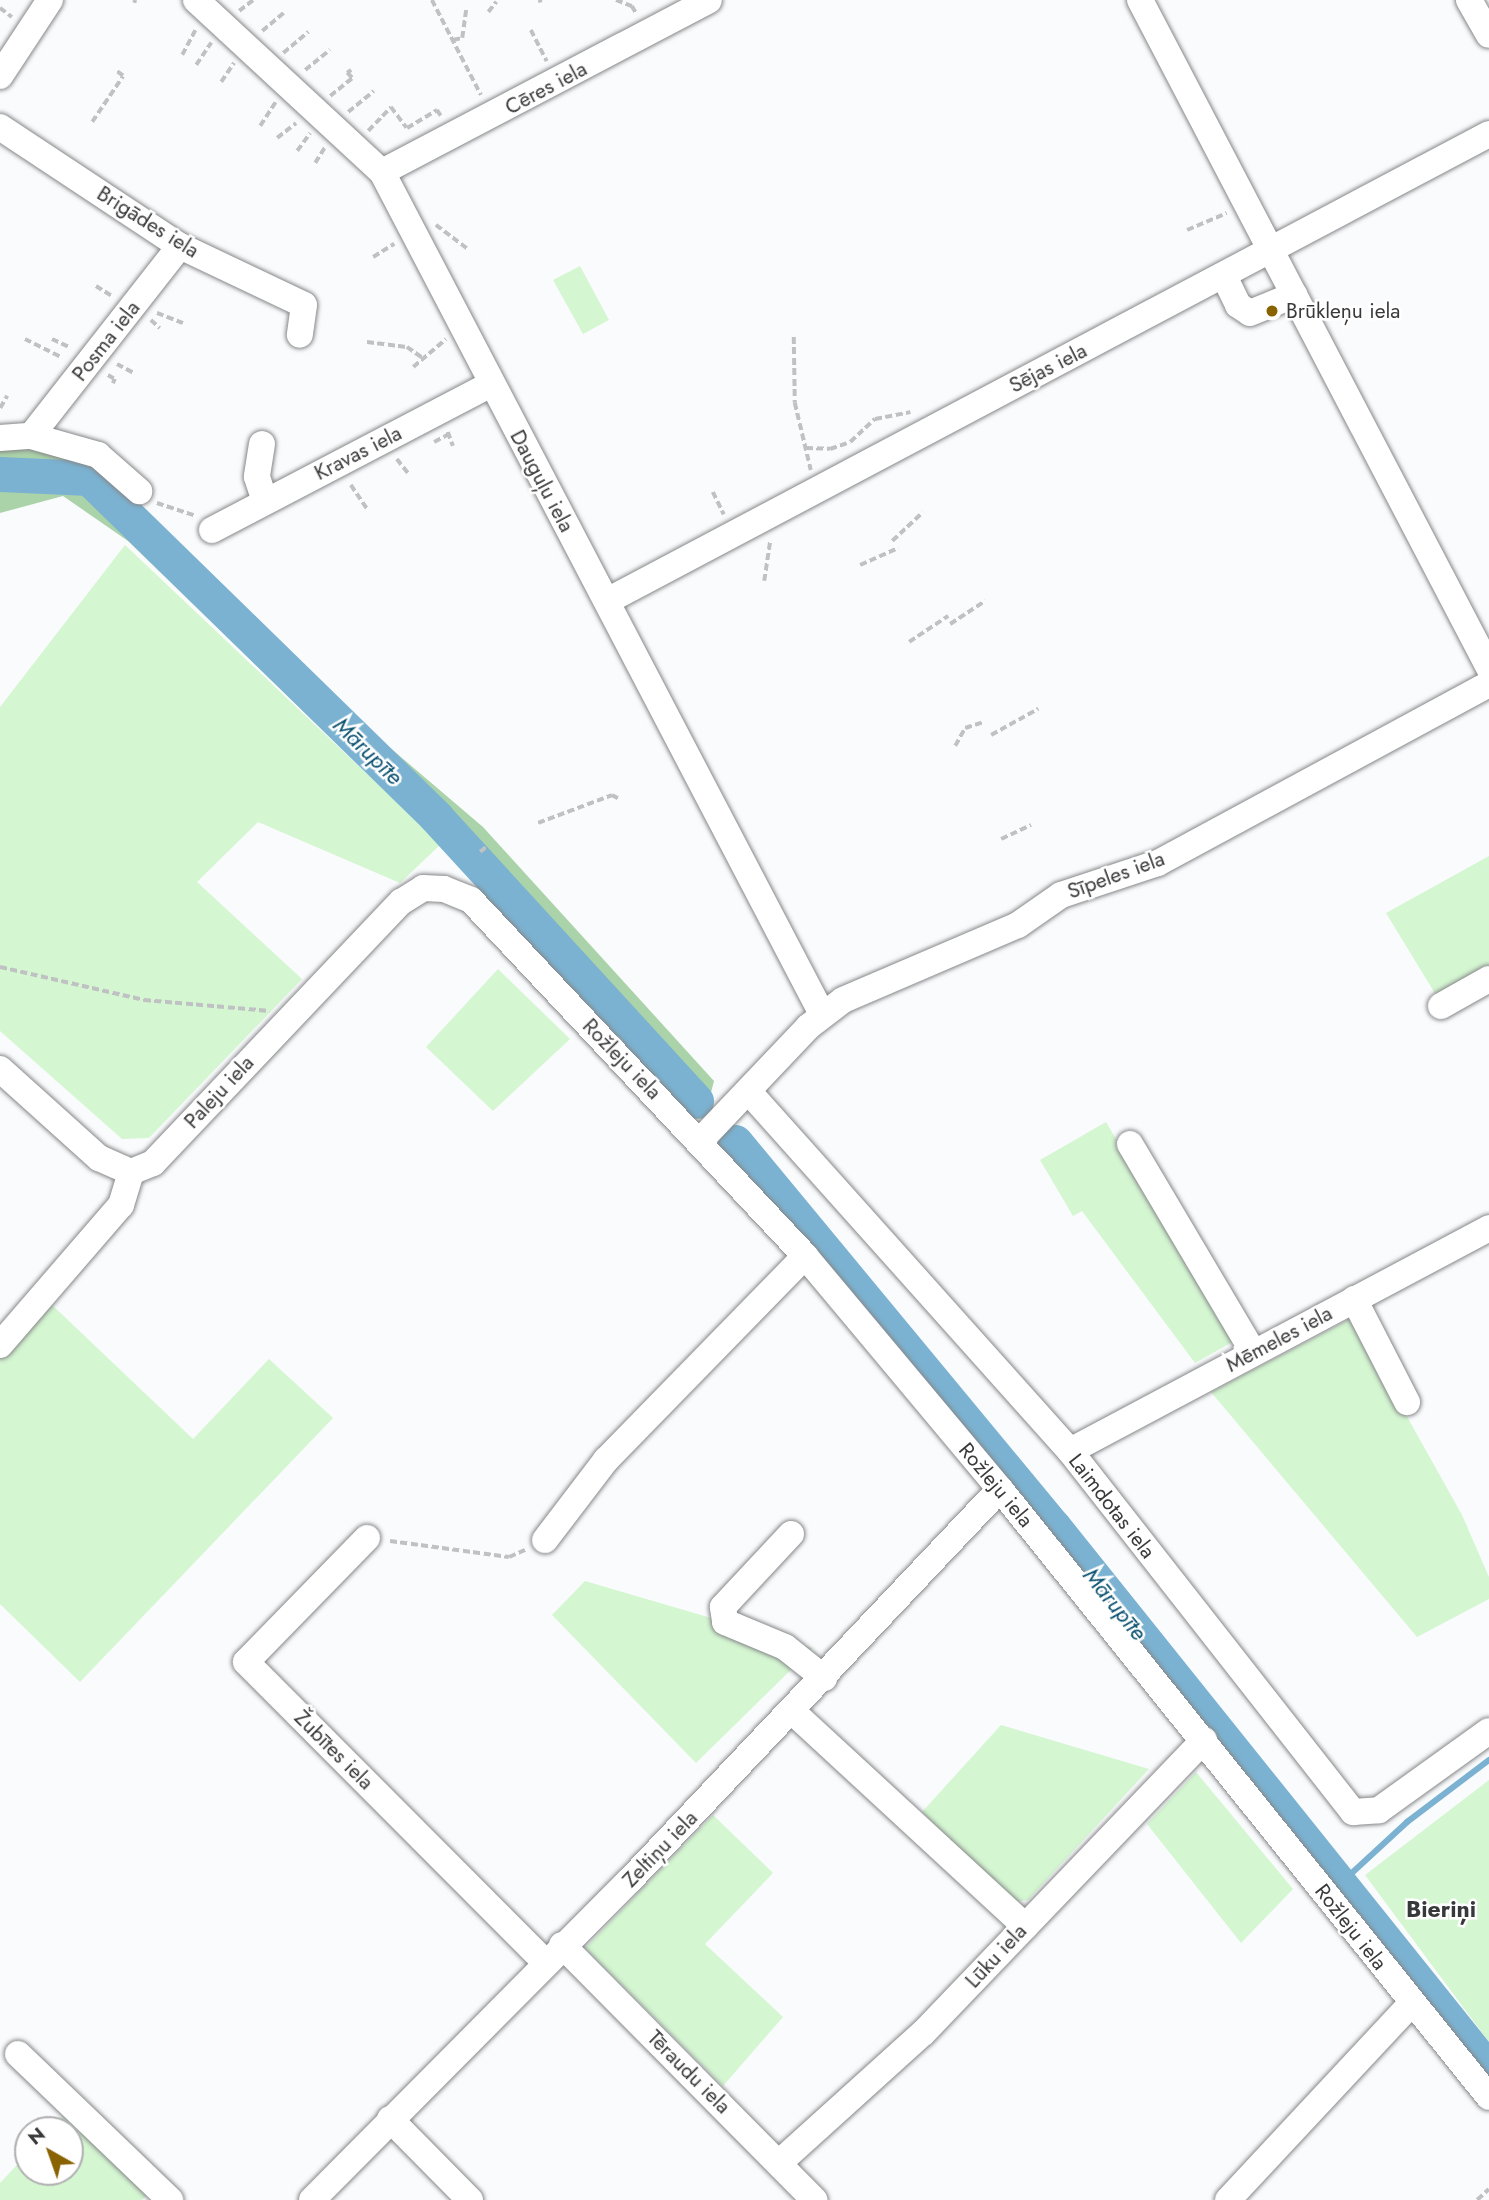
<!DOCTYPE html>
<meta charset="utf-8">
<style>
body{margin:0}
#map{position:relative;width:1489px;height:2200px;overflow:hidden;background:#fafbfd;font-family:Jost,sans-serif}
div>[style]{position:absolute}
.green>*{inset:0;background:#d4f6d1}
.forest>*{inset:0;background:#abd3a9}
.stream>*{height:6px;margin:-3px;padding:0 3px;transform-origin:3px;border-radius:3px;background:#7bb2d1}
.river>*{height:35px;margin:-17.5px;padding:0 17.5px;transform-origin:17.5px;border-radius:17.5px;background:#7bb2d1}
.path>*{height:3.5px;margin-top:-1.75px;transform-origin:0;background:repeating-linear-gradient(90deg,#c0c1c3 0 7px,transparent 0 10.5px)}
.roads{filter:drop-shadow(0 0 2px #868789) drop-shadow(0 0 2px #868789)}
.minor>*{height:26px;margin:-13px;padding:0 13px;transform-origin:13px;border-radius:13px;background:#fff}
.dots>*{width:19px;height:19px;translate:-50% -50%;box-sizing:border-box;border:4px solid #fff;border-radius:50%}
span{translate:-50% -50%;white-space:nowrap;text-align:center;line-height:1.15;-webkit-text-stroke:5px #fff;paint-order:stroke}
.street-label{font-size:21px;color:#3a3a3b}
.poi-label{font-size:21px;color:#3a3a3b}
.left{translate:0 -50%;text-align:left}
.water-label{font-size:23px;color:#0b5271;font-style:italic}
.neighbourhood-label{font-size:23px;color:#37383a;font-weight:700}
.north{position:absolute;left:14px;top:2116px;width:70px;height:70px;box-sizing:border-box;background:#fff;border:2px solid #b0b0b1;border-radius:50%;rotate:320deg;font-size:19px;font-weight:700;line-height:28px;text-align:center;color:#3a3a3b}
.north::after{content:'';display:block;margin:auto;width:24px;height:32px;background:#896201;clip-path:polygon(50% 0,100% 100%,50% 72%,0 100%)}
</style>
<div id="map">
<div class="green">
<i style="clip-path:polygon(580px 266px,609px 320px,583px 334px,553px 280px)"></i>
<i style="clip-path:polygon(125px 545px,441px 844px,400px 883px,258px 822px,197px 882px,302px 979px,149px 1138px,122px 1139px,0 1031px,0 707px)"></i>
<i style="clip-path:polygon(1489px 856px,1489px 971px,1439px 1000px,1386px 913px)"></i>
<i style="clip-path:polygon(498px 969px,570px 1039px,493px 1111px,426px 1047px)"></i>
<i style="clip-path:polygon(1106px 1122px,1236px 1340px,1195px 1363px,1082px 1211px,1073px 1216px,1040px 1160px)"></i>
<i style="clip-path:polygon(50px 1303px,193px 1439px,269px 1359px,333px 1418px,80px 1682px,0 1604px,0 1358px)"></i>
<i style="clip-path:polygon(1352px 1318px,1462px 1515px,1489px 1577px,1489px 1599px,1417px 1637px,1211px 1392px)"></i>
<i style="clip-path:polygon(585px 1581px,813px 1648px,696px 1763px,552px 1615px)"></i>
<i style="clip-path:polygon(1001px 1725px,1149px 1769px,1028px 1900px,1014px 1902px,922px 1812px)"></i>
<i style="clip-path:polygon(1196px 1772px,1293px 1889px,1241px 1943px,1147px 1824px)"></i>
<i style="clip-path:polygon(1489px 1780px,1489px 2042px,1365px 1875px)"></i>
<i style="clip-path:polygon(713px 1815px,773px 1873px,705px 1944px,783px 2017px,723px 2086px,585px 1948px)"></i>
<i style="clip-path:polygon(65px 2114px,148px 2194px,142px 2200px,0 2200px,0 2183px,28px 2153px,28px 2172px,70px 2172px,70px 2130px,50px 2130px)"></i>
</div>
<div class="forest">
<i style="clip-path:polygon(0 443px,97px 460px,239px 613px,263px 628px,361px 723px,483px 827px,714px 1081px,704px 1119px,691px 1118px,441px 844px,128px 541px,63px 496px,0 513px)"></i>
</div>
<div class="stream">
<i style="left:1341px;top:1883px;width:90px;rotate:-42.7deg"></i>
<i style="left:1407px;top:1822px;width:103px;rotate:-37.1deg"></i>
</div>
<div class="river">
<i style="left:0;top:474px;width:89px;rotate:2.6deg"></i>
<i style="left:89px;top:478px;width:485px;rotate:44.3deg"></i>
<i style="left:436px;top:817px;width:385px;rotate:47.5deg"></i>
<i style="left:735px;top:1142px;width:499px;rotate:50.4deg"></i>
<i style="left:1053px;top:1526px;width:697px;rotate:51.29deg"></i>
</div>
<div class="path">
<i style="left:432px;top:0;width:107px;rotate:62.7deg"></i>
<i style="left:616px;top:0;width:17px;rotate:21deg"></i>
<i style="left:632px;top:6px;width:8px;rotate:60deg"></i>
<i style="left:538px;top:1px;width:4px;rotate:-14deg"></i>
<i style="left:134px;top:3px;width:3px;rotate:-72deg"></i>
<i style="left:0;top:8px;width:15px;rotate:37deg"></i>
<i style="left:239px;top:11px;width:18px;rotate:-38deg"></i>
<i style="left:488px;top:12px;width:13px;rotate:-51deg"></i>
<i style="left:531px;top:30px;width:35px;rotate:63deg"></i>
<i style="left:262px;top:31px;width:31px;rotate:-40deg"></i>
<i style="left:453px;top:40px;width:9px;rotate:-13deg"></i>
<i style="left:462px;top:38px;width:28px;rotate:-82deg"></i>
<i style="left:283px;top:53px;width:33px;rotate:-40deg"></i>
<i style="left:182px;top:55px;width:30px;rotate:-62deg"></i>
<i style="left:196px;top:65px;width:27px;rotate:-56deg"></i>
<i style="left:305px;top:70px;width:32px;rotate:-39deg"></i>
<i style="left:221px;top:82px;width:23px;rotate:-56deg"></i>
<i style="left:330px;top:96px;width:28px;rotate:-39deg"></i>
<i style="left:352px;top:78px;width:7px;rotate:-135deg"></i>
<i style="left:347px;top:73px;width:5px;rotate:-37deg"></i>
<i style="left:348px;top:112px;width:33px;rotate:-39deg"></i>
<i style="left:92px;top:122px;width:55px;rotate:-56deg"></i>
<i style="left:123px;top:76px;width:9px;rotate:-144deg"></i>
<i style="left:260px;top:126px;width:30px;rotate:-57deg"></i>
<i style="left:368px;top:131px;width:33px;rotate:-46deg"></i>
<i style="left:391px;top:107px;width:26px;rotate:53deg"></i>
<i style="left:407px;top:128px;width:35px;rotate:-31deg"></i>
<i style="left:437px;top:110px;width:7px;rotate:56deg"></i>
<i style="left:277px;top:138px;width:24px;rotate:-38deg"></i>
<i style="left:297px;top:151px;width:22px;rotate:-54deg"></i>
<i style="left:315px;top:163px;width:19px;rotate:-58deg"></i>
<i style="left:436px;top:225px;width:40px;rotate:37deg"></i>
<i style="left:1187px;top:230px;width:43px;rotate:-23deg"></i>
<i style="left:373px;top:257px;width:25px;rotate:-32deg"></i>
<i style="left:96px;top:286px;width:19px;rotate:32deg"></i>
<i style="left:157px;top:313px;width:28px;rotate:21deg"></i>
<i style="left:151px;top:320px;width:12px;rotate:42deg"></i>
<i style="left:794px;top:337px;width:66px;rotate:89.1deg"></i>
<i style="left:795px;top:403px;width:69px;rotate:76.6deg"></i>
<i style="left:25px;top:339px;width:42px;rotate:26.6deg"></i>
<i style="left:52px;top:339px;width:21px;rotate:25deg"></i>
<i style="left:367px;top:342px;width:40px;rotate:7.1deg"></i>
<i style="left:407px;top:347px;width:21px;rotate:35deg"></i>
<i style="left:117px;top:364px;width:19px;rotate:28deg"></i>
<i style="left:413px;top:367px;width:43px;rotate:-40.3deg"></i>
<i style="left:108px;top:375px;width:8px;rotate:30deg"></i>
<i style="left:115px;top:379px;width:5px;rotate:112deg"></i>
<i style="left:0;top:408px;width:14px;rotate:-60deg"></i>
<i style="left:448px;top:432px;width:15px;rotate:70deg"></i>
<i style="left:434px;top:442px;width:17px;rotate:-28deg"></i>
<i style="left:806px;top:448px;width:24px;rotate:2deg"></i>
<i style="left:830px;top:449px;width:21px;rotate:-19deg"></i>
<i style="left:850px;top:442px;width:34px;rotate:-43deg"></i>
<i style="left:875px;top:419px;width:36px;rotate:-11deg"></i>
<i style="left:397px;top:459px;width:18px;rotate:52deg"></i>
<i style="left:351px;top:485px;width:29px;rotate:56deg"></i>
<i style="left:713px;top:492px;width:25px;rotate:64deg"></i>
<i style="left:157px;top:503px;width:41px;rotate:18.4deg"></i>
<i style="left:892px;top:541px;width:42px;rotate:-43.1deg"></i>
<i style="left:860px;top:565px;width:42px;rotate:-24.1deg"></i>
<i style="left:764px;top:581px;width:40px;rotate:-81.5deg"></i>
<i style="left:950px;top:624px;width:42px;rotate:-33.3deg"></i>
<i style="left:909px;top:642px;width:47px;rotate:-33.7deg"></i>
<i style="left:991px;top:735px;width:54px;rotate:-29deg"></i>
<i style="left:955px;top:746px;width:21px;rotate:-61deg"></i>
<i style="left:965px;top:728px;width:20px;rotate:-18deg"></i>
<i style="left:538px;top:823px;width:79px;rotate:-20.7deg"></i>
<i style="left:612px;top:795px;width:10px;rotate:29deg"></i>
<i style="left:1001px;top:839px;width:33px;rotate:-25deg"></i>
<i style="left:480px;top:852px;width:8px;rotate:-40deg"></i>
<i style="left:0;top:967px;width:148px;rotate:12.9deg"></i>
<i style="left:144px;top:1000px;width:126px;rotate:5deg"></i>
<i style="left:390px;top:1541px;width:120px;rotate:7.7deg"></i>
<i style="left:509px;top:1557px;width:20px;rotate:-24deg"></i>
<i style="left:1477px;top:2200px;width:16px;rotate:-43deg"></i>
</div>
<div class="roads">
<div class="minor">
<i style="left:196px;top:0;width:253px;rotate:42.8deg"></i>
<i style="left:382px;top:172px;width:950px;rotate:62.41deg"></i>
<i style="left:1140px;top:0;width:754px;rotate:62.41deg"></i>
<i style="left:1469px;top:0;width:40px;rotate:60.3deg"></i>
<i style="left:0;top:76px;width:91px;rotate:-56.7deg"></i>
<i style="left:0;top:127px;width:216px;rotate:33.5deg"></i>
<i style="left:180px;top:246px;width:137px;rotate:25.4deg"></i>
<i style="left:304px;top:305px;width:30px;rotate:98deg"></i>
<i style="left:382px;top:172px;width:369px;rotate:-27.7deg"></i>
<i style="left:1225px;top:278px;width:30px;rotate:64deg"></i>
<i style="left:1238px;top:305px;width:14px;rotate:34deg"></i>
<i style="left:1250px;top:313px;width:48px;rotate:-22.2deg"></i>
<i style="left:31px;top:436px;width:241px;rotate:-51.9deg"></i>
<i style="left:0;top:438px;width:31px;rotate:-4deg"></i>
<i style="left:31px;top:436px;width:70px;rotate:15.8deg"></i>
<i style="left:98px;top:455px;width:55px;rotate:41.3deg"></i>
<i style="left:262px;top:444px;width:33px;rotate:99deg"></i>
<i style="left:257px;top:477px;width:25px;rotate:72deg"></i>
<i style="left:212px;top:530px;width:315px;rotate:-27.6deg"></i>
<i style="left:607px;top:601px;width:998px;rotate:-27.9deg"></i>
<i style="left:1441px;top:1006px;width:55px;rotate:-29.4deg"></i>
<i style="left:0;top:1069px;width:133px;rotate:42deg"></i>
<i style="left:99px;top:1158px;width:35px;rotate:24deg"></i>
<i style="left:749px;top:1092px;width:482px;rotate:48.2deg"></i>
<i style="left:1070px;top:1451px;width:459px;rotate:51.9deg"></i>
<i style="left:1353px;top:1812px;width:26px;rotate:-4deg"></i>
<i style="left:1379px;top:1810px;width:135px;rotate:-35.7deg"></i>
<i style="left:700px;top:1141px;width:157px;rotate:-46.5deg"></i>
<i style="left:808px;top:1027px;width:44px;rotate:-37.6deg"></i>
<i style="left:843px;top:1000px;width:190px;rotate:-23.2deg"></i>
<i style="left:1018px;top:925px;width:52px;rotate:-34.9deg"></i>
<i style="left:1061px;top:895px;width:102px;rotate:-18.3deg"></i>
<i style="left:1158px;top:863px;width:376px;rotate:-28.4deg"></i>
<i style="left:1130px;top:1144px;width:242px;rotate:59.4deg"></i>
<i style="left:131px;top:1172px;width:24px;rotate:-22deg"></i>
<i style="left:153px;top:1163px;width:360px;rotate:-46.5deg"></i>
<i style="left:401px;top:902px;width:26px;rotate:-32deg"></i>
<i style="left:423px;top:888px;width:21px;rotate:3deg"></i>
<i style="left:444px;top:889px;width:29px;rotate:22deg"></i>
<i style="left:471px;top:900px;width:488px;rotate:46.8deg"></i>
<i style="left:805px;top:1256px;width:304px;rotate:50.1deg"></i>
<i style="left:1000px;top:1489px;width:780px;rotate:51.19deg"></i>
<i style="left:1354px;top:1299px;width:116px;rotate:62.8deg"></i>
<i style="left:0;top:1345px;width:185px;rotate:-49.2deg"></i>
<i style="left:121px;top:1205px;width:34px;rotate:-73deg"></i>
<i style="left:1070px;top:1451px;width:475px;rotate:-28deg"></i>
<i style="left:791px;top:1534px;width:100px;rotate:133deg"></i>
<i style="left:723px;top:1607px;width:15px;rotate:82deg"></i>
<i style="left:725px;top:1622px;width:65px;rotate:22.6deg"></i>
<i style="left:785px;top:1647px;width:50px;rotate:38.5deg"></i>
<i style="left:367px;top:1538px;width:173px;rotate:134.3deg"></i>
<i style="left:246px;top:1662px;width:424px;rotate:45.1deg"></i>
<i style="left:545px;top:1540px;width:101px;rotate:-52.7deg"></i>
<i style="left:606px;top:1460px;width:285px;rotate:-45.7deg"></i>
<i style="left:793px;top:1712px;width:316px;rotate:42.7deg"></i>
<i style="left:562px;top:1945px;width:359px;rotate:45.3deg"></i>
<i style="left:18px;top:2054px;width:211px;rotate:43.8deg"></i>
<i style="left:390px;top:2119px;width:114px;rotate:45.4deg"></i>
<i style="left:780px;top:2162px;width:193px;rotate:-42.1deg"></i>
<i style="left:923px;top:2033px;width:406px;rotate:-46.2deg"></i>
<i style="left:312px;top:2200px;width:451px;rotate:-45.2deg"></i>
<i style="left:630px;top:1880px;width:538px;rotate:-46.58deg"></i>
<i style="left:1228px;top:2200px;width:270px;rotate:-47deg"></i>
</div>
</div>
<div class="dots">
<i style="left:1272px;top:311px;background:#896201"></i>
</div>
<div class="street-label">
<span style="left:546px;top:88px;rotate:-28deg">Cēres iela</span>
<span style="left:148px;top:222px;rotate:32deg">Brigādes iela</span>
<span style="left:106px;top:341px;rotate:-52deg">Posma iela</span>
<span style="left:1048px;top:368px;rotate:-27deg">Sējas iela</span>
<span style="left:358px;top:453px;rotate:-27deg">Kravas iela</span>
<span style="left:542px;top:481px;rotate:62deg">Dauguļu iela</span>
<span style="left:1116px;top:875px;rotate:-20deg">Sīpeles iela</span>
<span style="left:622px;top:1059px;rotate:46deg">Rožleju iela</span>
<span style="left:219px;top:1092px;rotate:-47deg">Paleju iela</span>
<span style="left:1279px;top:1339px;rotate:-28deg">Mēmeles iela</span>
<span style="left:996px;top:1485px;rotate:50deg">Rožleju iela</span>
<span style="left:1112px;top:1506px;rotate:52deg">Laimdotas iela</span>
<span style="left:334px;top:1750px;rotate:45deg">Žubītes iela</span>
<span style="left:660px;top:1849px;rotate:-46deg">Zeltiņu iela</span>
<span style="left:1351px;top:1927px;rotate:52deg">Rožleju iela</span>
<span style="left:996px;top:1956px;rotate:-47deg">Lūku iela</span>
<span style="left:689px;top:2072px;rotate:45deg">Tēraudu iela</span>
</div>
<div class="poi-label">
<span class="left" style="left:1286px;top:311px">Brūkleņu iela</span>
</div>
<div class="water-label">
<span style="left:368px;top:751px;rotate:44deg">Mārupīte</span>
<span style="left:1115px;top:1604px;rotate:51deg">Mārupīte</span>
</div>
<div class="neighbourhood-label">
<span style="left:1441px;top:1909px">Bieriņi</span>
</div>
<div class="north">N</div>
</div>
